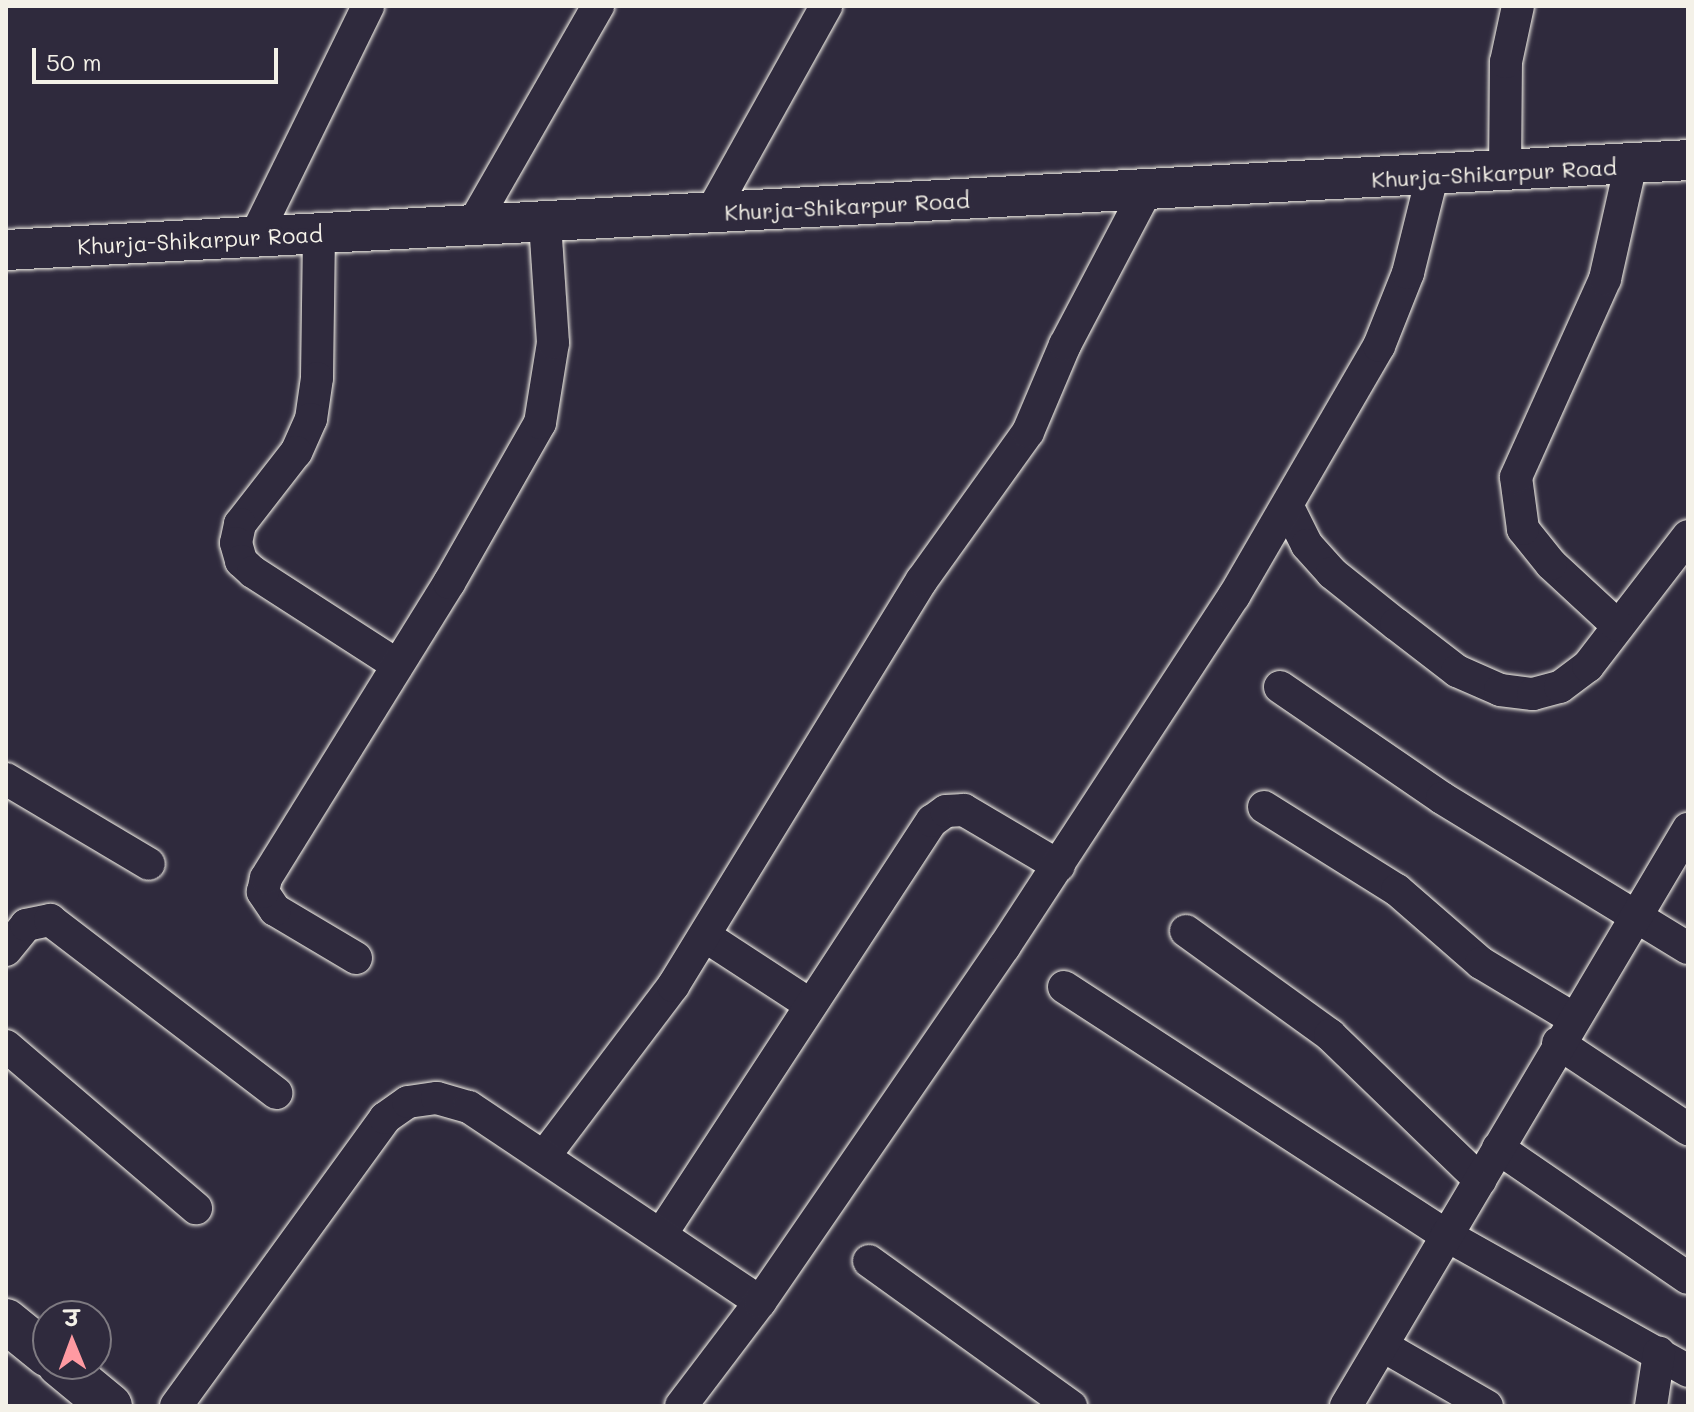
<!DOCTYPE html>
<meta charset="utf-8">
<style>
body{margin:0}
#map{position:relative;width:1694px;height:1412px;overflow:hidden;background:#2f2a3d;font-family:Mali,"Playpen Sans Deva",sans-serif}
div>[style]{position:absolute}
.roads{filter:drop-shadow(0 0 2px #f4f1e8) drop-shadow(0 0 2px #f4f1e8)}
.minor>*{height:32px;margin:-16px;padding:0 16px;transform-origin:16px;border-radius:16px;background:#2f2a3d}
.tertiary>*{height:40px;margin:-20px;padding:0 20px;transform-origin:20px;border-radius:20px;background:#2f2a3d}
.primary>*{height:44px;margin:-22px;padding:0 22px;transform-origin:22px;border-radius:22px;background:#2f2a3d}
span{translate:-50% -50%;white-space:nowrap;text-align:center;line-height:1.15;-webkit-text-stroke:7px #2f2a3d;paint-order:stroke}
.street-label{font-size:22px;color:#f4f1e8}
.frame{position:absolute;inset:0;border:8px solid #f4f1e8;pointer-events:none}
.north{position:absolute;left:32px;top:1300px;width:80px;height:80px;box-sizing:border-box;background:#2f2a3d;border:2px solid #7e7a81;border-radius:50%;rotate:359deg;font-size:22px;font-weight:700;line-height:32px;text-align:center;color:#f4f1e8}
.north::after{content:'';display:block;margin:auto;width:28px;height:36px;background:#ff9aa2;clip-path:polygon(50% 0,100% 100%,50% 72%,0 100%)}
.scale{position:absolute;left:32px;top:48px;width:246px;height:36px;box-sizing:border-box;border:4px solid #f4f1e8;border-top:0;padding-left:10px;font-size:24px;line-height:28px;white-space:nowrap;color:#f4f1e8;-webkit-text-stroke:6px #2f2a3d;paint-order:stroke}
</style>
<div id="map">
<div class="roads">
<div class="minor">
<i style="left:1505px;top:173px;width:111px;rotate:-89.5deg"></i>
<i style="left:1506px;top:62px;width:57px;rotate:-77.9deg"></i>
<i style="left:711px;top:213px;width:237px;rotate:-60.9deg"></i>
<i style="left:472px;top:226px;width:254px;rotate:-60.2deg"></i>
<i style="left:319px;top:234px;width:144px;rotate:90.8deg"></i>
<i style="left:317px;top:378px;width:41px;rotate:98.3deg"></i>
<i style="left:311px;top:419px;width:36px;rotate:114deg"></i>
<i style="left:296px;top:452px;width:91px;rotate:127.9deg"></i>
<i style="left:240px;top:524px;width:19px;rotate:102deg"></i>
<i style="left:236px;top:543px;width:19px;rotate:74deg"></i>
<i style="left:241px;top:561px;width:16px;rotate:43deg"></i>
<i style="left:253px;top:572px;width:170px;rotate:32.8deg"></i>
<i style="left:255px;top:237px;width:257px;rotate:-63.9deg"></i>
<i style="left:1288px;top:507px;width:42px;rotate:63.4deg"></i>
<i style="left:1307px;top:545px;width:38px;rotate:48deg"></i>
<i style="left:1332px;top:573px;width:82px;rotate:38.6deg"></i>
<i style="left:1396px;top:624px;width:77px;rotate:37.6deg"></i>
<i style="left:1457px;top:671px;width:47px;rotate:23.8deg"></i>
<i style="left:1500px;top:690px;width:33px;rotate:7deg"></i>
<i style="left:1533px;top:694px;width:28px;rotate:-15deg"></i>
<i style="left:1560px;top:687px;width:35px;rotate:-37deg"></i>
<i style="left:1588px;top:666px;width:164px;rotate:-52.4deg"></i>
<i style="left:1618px;top:626px;width:91px;rotate:-137.2deg"></i>
<i style="left:1551px;top:564px;width:45px;rotate:-128.7deg"></i>
<i style="left:1523px;top:529px;width:52px;rotate:-97.7deg"></i>
<i style="left:1516px;top:477px;width:217px;rotate:-65.8deg"></i>
<i style="left:1605px;top:279px;width:118px;rotate:-77.3deg"></i>
<i style="left:1280px;top:687px;width:196px;rotate:34.4deg"></i>
<i style="left:1442px;top:798px;width:288px;rotate:31.4deg"></i>
<i style="left:6px;top:779px;width:166px;rotate:30.7deg"></i>
<i style="left:1264px;top:807px;width:157px;rotate:32deg"></i>
<i style="left:1397px;top:890px;width:111px;rotate:41deg"></i>
<i style="left:1481px;top:963px;width:107px;rotate:30.9deg"></i>
<i style="left:1186px;top:931px;width:178px;rotate:35.8deg"></i>
<i style="left:1330px;top:1035px;width:209px;rotate:44deg"></i>
<i style="left:705px;top:936px;width:126px;rotate:33.1deg"></i>
<i style="left:6px;top:950px;width:32px;rotate:-51deg"></i>
<i style="left:26px;top:925px;width:25px;rotate:-12deg"></i>
<i style="left:50px;top:920px;width:285px;rotate:37.4deg"></i>
<i style="left:356px;top:958px;width:94px;rotate:-149.3deg"></i>
<i style="left:275px;top:910px;width:22px;rotate:-124deg"></i>
<i style="left:263px;top:892px;width:14px;rotate:-78deg"></i>
<i style="left:266px;top:878px;width:347px;rotate:-58.2deg"></i>
<i style="left:449px;top:583px;width:184px;rotate:-60.4deg"></i>
<i style="left:540px;top:423px;width:81px;rotate:-80.8deg"></i>
<i style="left:553px;top:343px;width:121px;rotate:-93.8deg"></i>
<i style="left:1064px;top:987px;width:455px;rotate:33deg"></i>
<i style="left:1446px;top:1235px;width:278px;rotate:29.3deg"></i>
<i style="left:1558px;top:1043px;width:156px;rotate:33.5deg"></i>
<i style="left:6px;top:1046px;width:250px;rotate:40.5deg"></i>
<i style="left:1498px;top:1148px;width:230px;rotate:34.4deg"></i>
<i style="left:546px;top:1154px;width:211px;rotate:-52.9deg"></i>
<i style="left:673px;top:986px;width:476px;rotate:-58.5deg"></i>
<i style="left:922px;top:580px;width:182px;rotate:-54.4deg"></i>
<i style="left:1028px;top:432px;width:95px;rotate:-67deg"></i>
<i style="left:1065px;top:345px;width:174px;rotate:-62.3deg"></i>
<i style="left:662px;top:1233px;width:493px;rotate:-56.8deg"></i>
<i style="left:932px;top:821px;width:17px;rotate:-36deg"></i>
<i style="left:946px;top:811px;width:18px;rotate:-3deg"></i>
<i style="left:964px;top:810px;width:110px;rotate:30.5deg"></i>
<i style="left:869px;top:1261px;width:249px;rotate:35.7deg"></i>
<i style="left:1383px;top:1346px;width:120px;rotate:30deg"></i>
<i style="left:176px;top:1406px;width:356px;rotate:-54deg"></i>
<i style="left:385px;top:1118px;width:28px;rotate:-35deg"></i>
<i style="left:408px;top:1102px;width:29px;rotate:-8deg"></i>
<i style="left:437px;top:1098px;width:33px;rotate:16deg"></i>
<i style="left:469px;top:1107px;width:350px;rotate:33.8deg"></i>
<i style="left:681px;top:1406px;width:131px;rotate:-52.8deg"></i>
<i style="left:760px;top:1302px;width:431px;rotate:-55.5deg"></i>
<i style="left:1004px;top:947px;width:420px;rotate:-56.8deg"></i>
<i style="left:1234px;top:596px;width:289px;rotate:-59.9deg"></i>
<i style="left:1379px;top:346px;width:79px;rotate:-68.3deg"></i>
<i style="left:1408px;top:273px;width:99px;rotate:-76deg"></i>
<i style="left:1346px;top:1406px;width:671px;rotate:-59.34deg"></i>
<i style="left:1651px;top:1406px;width:54px;rotate:-81.4deg"></i>
</div>
<div class="tertiary">
<i style="left:6px;top:250px;width:1684px;rotate:-3.06deg"></i>
</div>
<div class="primary">
<i style="left:6px;top:1321px;width:54px;rotate:39deg"></i>
<i style="left:59px;top:1364px;width:66px;rotate:39.5deg"></i>
</div>
</div>
<div class="street-label">
<span style="left:1494px;top:173px;rotate:-3deg">Khurja-Shikarpur Road</span>
<span style="left:847px;top:206px;rotate:-3deg">Khurja-Shikarpur Road</span>
<span style="left:200px;top:240px;rotate:-3deg">Khurja-Shikarpur Road</span>
</div>
<div class="frame"></div>
<div class="north">उ</div>
<div class="scale">50 m</div>
</div>
